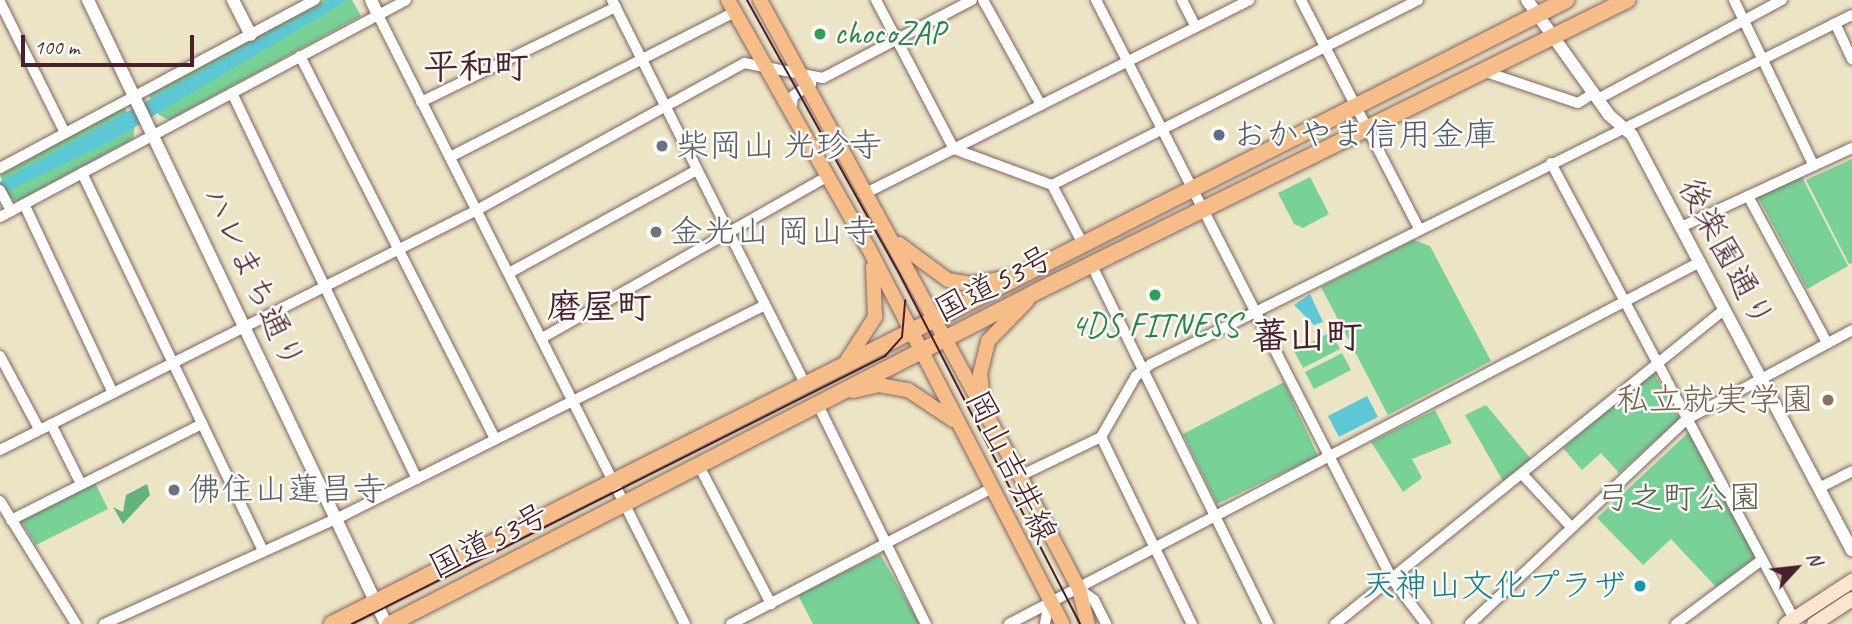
<!DOCTYPE html>
<meta charset="utf-8">
<style>
body{margin:0}
#map{position:relative;width:1852px;height:624px;overflow:hidden;background:#ebe5c6;font-family:Caveat,"Klee One",sans-serif}
div>[style]{position:absolute}
.green>*{inset:0;background:#78d197}
.forest>*{inset:0;background:#62b380}
.water>*{inset:0;background:#5dc8d5}
.roads{filter:drop-shadow(0 0 2px #826461) drop-shadow(0 0 2px #826461)}
.minor>*{height:10px;margin:-5px;padding:0 5px;transform-origin:5px;border-radius:5px;background:#fff}
.tertiary>*{height:12px;margin:-6px;padding:0 6px;transform-origin:6px;border-radius:6px;background:#fff}
.secondary>*{height:14px;margin:-7px;padding:0 7px;transform-origin:7px;border-radius:7px;background:#fce5cf}
.primary>*{height:14px;margin:-7px;padding:0 7px;transform-origin:7px;border-radius:7px;background:#f7bd88}
.trunk>*{height:16px;margin:-8px;padding:0 8px;transform-origin:8px;border-radius:8px;background:#f7bd88}
.tram>*{height:2px;margin:-1px;padding:0 1px;transform-origin:1px;border-radius:1px;background:#4a1f2b}
.dots>*{width:19px;height:19px;translate:-50% -50%;box-sizing:border-box;border:4px solid #fdfcf7;border-radius:50%}
span{translate:-50% -50%;white-space:nowrap;text-align:center;line-height:1.15;-webkit-text-stroke:5px #fdfcf7;paint-order:stroke}
.leisure-label{font-size:33px;color:#27864d}
.left{translate:0 -50%;text-align:left}
.service-label{font-size:33px;color:#4e5e75}
.worship-label{font-size:33px;color:#5b616d}
.street-label{font-size:33px;color:#4a1f2b}
.education-label{font-size:33px;color:#785e54}
.right{translate:-100% -50%;text-align:right}
.park-label{font-size:33px;color:#5a5d51}
.culture-label{font-size:33px;color:#0d838f}
.neighbourhood-label{font-size:35px;color:#4a1f2b;font-weight:700}
.quarter-label{font-size:37px;color:#4a1f2b;font-weight:700}
.north{position:absolute;left:1761px;top:533px;width:70px;height:70px;-webkit-text-stroke:5px #fdfcf7;paint-order:stroke;rotate:63deg;font-size:19px;font-weight:700;line-height:28px;text-align:center;color:#4a1f2b}
.north::after{content:'';display:block;margin:auto;width:24px;height:32px;background:#4a1f2b;clip-path:polygon(50% 0,100% 100%,50% 72%,0 100%)}
.scale{position:absolute;left:21px;top:35px;width:173px;height:32px;box-sizing:border-box;border:4px solid #4a1f2b;border-top:0;padding-left:9px;font-size:21px;line-height:24px;white-space:nowrap;color:#4a1f2b;-webkit-text-stroke:5px #fdfcf7;paint-order:stroke}
</style>
<div id="map">
<div class="green">
<i style="clip-path:polygon(324px 0,352px 0,361px 16px,169px 120px,159px 115px,149px 95px)"></i>
<i style="clip-path:polygon(124px 107px,135px 124px,133px 139px,18px 201px,9px 198px,0 175px)"></i>
<i style="clip-path:polygon(1852px 159px,1852px 263px,1849px 264px,1806px 180px)"></i>
<i style="clip-path:polygon(1310px 177px,1329px 214px,1303px 228px,1294px 224px,1278px 193px)"></i>
<i style="clip-path:polygon(1802px 177px,1848px 266px,1807px 289px,1758px 197px)"></i>
<i style="clip-path:polygon(1414px 240px,1430px 246px,1491px 361px,1388px 415px,1321px 287px)"></i>
<i style="clip-path:polygon(1331px 332px,1340px 349px,1303px 368px,1294px 351px)"></i>
<i style="clip-path:polygon(1342px 353px,1351px 370px,1314px 389px,1305px 372px)"></i>
<i style="clip-path:polygon(1653px 372px,1679px 419px,1619px 473px,1601px 453px,1582px 470px,1563px 448px)"></i>
<i style="clip-path:polygon(1284px 382px,1318px 456px,1217px 504px,1183px 434px)"></i>
<i style="clip-path:polygon(1486px 405px,1531px 459px,1503px 481px,1465px 415px)"></i>
<i style="clip-path:polygon(1435px 410px,1452px 443px,1412px 459px,1422px 478px,1403px 492px,1371px 442px)"></i>
<i style="clip-path:polygon(1690px 431px,1756px 557px,1716px 587px,1671px 539px,1643px 565px,1597px 518px)"></i>
<i style="clip-path:polygon(94px 481px,108px 509px,36px 545px,20px 519px)"></i>
<i style="clip-path:polygon(880px 554px,920px 624px,813px 624px,798px 595px)"></i>
</div>
<div class="forest">
<i style="clip-path:polygon(147px 484px,150px 495px,123px 524px,113px 507px,123px 512px,126px 495px)"></i>
</div>
<div class="water">
<i style="clip-path:polygon(330px 0,348px 0,111px 141px,0 195px,0 182px)"></i>
<i style="clip-path:polygon(1310px 294px,1323px 322px,1314px 325px,1294px 305px)"></i>
<i style="clip-path:polygon(1367px 396px,1378px 417px,1339px 437px,1328px 416px)"></i>
</div>
<div class="roads">
<div class="minor">
<i style="left:612px;top:0;width:431px;rotate:63.3deg"></i>
<i style="left:876px;top:0;width:168px;rotate:62.4deg"></i>
<i style="left:954px;top:149px;width:104px;rotate:20.2deg"></i>
<i style="left:1052px;top:185px;width:67px;rotate:62.3deg"></i>
<i style="left:983px;top:0;width:120px;rotate:61.1deg"></i>
<i style="left:1096px;top:0;width:650px;rotate:62.92deg"></i>
<i style="left:1392px;top:579px;width:56px;rotate:52.9deg"></i>
<i style="left:1182px;top:0;width:30px;rotate:63deg"></i>
<i style="left:1301px;top:0;width:258px;rotate:62.7deg"></i>
<i style="left:1734px;top:0;width:184px;rotate:64.3deg"></i>
<i style="left:0;top:2px;width:146px;rotate:63.6deg"></i>
<i style="left:378px;top:15px;width:682px;rotate:63.25deg"></i>
<i style="left:1835px;top:23px;width:40px;rotate:65deg"></i>
<i style="left:300px;top:56px;width:430px;rotate:63deg"></i>
<i style="left:1483px;top:71px;width:100px;rotate:18.6deg"></i>
<i style="left:1578px;top:103px;width:19px;rotate:-32deg"></i>
<i style="left:232px;top:93px;width:428px;rotate:64.4deg"></i>
<i style="left:1598px;top:99px;width:209px;rotate:-28.3deg"></i>
<i style="left:421px;top:102px;width:217px;rotate:-26deg"></i>
<i style="left:791px;top:111px;width:15px;rotate:-82deg"></i>
<i style="left:793px;top:96px;width:22px;rotate:-34deg"></i>
<i style="left:450px;top:157px;width:319px;rotate:-27deg"></i>
<i style="left:1551px;top:163px;width:517px;rotate:61.95deg"></i>
<i style="left:0;top:168px;width:357px;rotate:-28.1deg"></i>
<i style="left:82px;top:173px;width:419px;rotate:64.4deg"></i>
<i style="left:1052px;top:185px;width:410px;rotate:-26.8deg"></i>
<i style="left:0;top:190px;width:24px;rotate:62deg"></i>
<i style="left:866px;top:193px;width:429px;rotate:-26.7deg"></i>
<i style="left:1748px;top:196px;width:167px;rotate:61.7deg"></i>
<i style="left:24px;top:204px;width:209px;rotate:64.8deg"></i>
<i style="left:0;top:217px;width:460px;rotate:-28.1deg"></i>
<i style="left:1681px;top:227px;width:188px;rotate:-24.8deg"></i>
<i style="left:1093px;top:268px;width:397px;rotate:63.8deg"></i>
<i style="left:509px;top:273px;width:214px;rotate:-28.7deg"></i>
<i style="left:542px;top:338px;width:326px;rotate:-29.5deg"></i>
<i style="left:0;top:356px;width:83px;rotate:61.9deg"></i>
<i style="left:819px;top:407px;width:242px;rotate:63.8deg"></i>
<i style="left:51px;top:424px;width:67px;rotate:63.4deg"></i>
<i style="left:1101px;top:437px;width:208px;rotate:64.1deg"></i>
<i style="left:0;top:450px;width:534px;rotate:-26.71deg"></i>
<i style="left:477px;top:210px;width:305px;rotate:-28.8deg"></i>
<i style="left:744px;top:63px;width:80px;rotate:10.8deg"></i>
<i style="left:823px;top:78px;width:168px;rotate:-27.6deg"></i>
<i style="left:699px;top:466px;width:156px;rotate:62.4deg"></i>
<i style="left:1020px;top:476px;width:90px;rotate:-25.7deg"></i>
<i style="left:1101px;top:437px;width:70px;rotate:-60.2deg"></i>
<i style="left:1136px;top:376px;width:19px;rotate:-39deg"></i>
<i style="left:1151px;top:364px;width:783px;rotate:-26.47deg"></i>
<i style="left:1524px;top:476px;width:69px;rotate:47.3deg"></i>
<i style="left:1819px;top:488px;width:37px;rotate:-27deg"></i>
<i style="left:0;top:501px;width:145px;rotate:58.3deg"></i>
<i style="left:11px;top:520px;width:214px;rotate:-26.7deg"></i>
<i style="left:1079px;top:589px;width:19px;rotate:36deg"></i>
<i style="left:1094px;top:600px;width:27px;rotate:63deg"></i>
<i style="left:104px;top:624px;width:264px;rotate:-24.4deg"></i>
<i style="left:344px;top:515px;width:469px;rotate:-26.5deg"></i>
<i style="left:731px;top:624px;width:294px;rotate:-27.5deg"></i>
<i style="left:1009px;top:624px;width:780px;rotate:-27.65deg"></i>
<i style="left:1045px;top:624px;width:20px;rotate:-81deg"></i>
<i style="left:1335px;top:624px;width:501px;rotate:-38.93deg"></i>
<i style="left:1470px;top:624px;width:299px;rotate:-43.4deg"></i>
<i style="left:1687px;top:419px;width:187px;rotate:-28.3deg"></i>
<i style="left:1676px;top:624px;width:107px;rotate:-36.7deg"></i>
</div>
<div class="tertiary">
<i style="left:88px;top:0;width:692px;rotate:64.47deg"></i>
<i style="left:233px;top:0;width:39px;rotate:63deg"></i>
<i style="left:371px;top:0;width:17px;rotate:65deg"></i>
<i style="left:1527px;top:0;width:141px;rotate:54.5deg"></i>
<i style="left:1609px;top:115px;width:30px;rotate:41deg"></i>
<i style="left:1632px;top:135px;width:470px;rotate:62.1deg"></i>
</div>
<div class="secondary">
<i style="left:1786px;top:624px;width:79px;rotate:-33.1deg"></i>
<i style="left:1814px;top:624px;width:45px;rotate:-33.3deg"></i>
</div>
<div class="primary">
<i style="left:728px;top:0;width:284px;rotate:60.5deg"></i>
<i style="left:868px;top:247px;width:424px;rotate:62.7deg"></i>
<i style="left:760px;top:0;width:542px;rotate:61.36deg"></i>
<i style="left:1020px;top:476px;width:127px;rotate:62.4deg"></i>
<i style="left:1079px;top:589px;width:36px;rotate:76deg"></i>
<i style="left:899px;top:244px;width:61px;rotate:36.3deg"></i>
<i style="left:948px;top:280px;width:23px;rotate:10deg"></i>
<i style="left:971px;top:284px;width:39px;rotate:-10deg"></i>
<i style="left:846px;top:362px;width:54px;rotate:-57.2deg"></i>
<i style="left:875px;top:317px;width:50px;rotate:-92.3deg"></i>
<i style="left:853px;top:391px;width:27px;rotate:-13deg"></i>
<i style="left:879px;top:385px;width:29px;rotate:10deg"></i>
<i style="left:908px;top:390px;width:54px;rotate:33.7deg"></i>
<i style="left:984px;top:410px;width:36px;rotate:-96deg"></i>
<i style="left:980px;top:374px;width:34px;rotate:-76deg"></i>
<i style="left:988px;top:341px;width:56px;rotate:-45.7deg"></i>
</div>
<div class="trunk">
<i style="left:332px;top:624px;width:1383px;rotate:-26.82deg"></i>
<i style="left:390px;top:624px;width:742px;rotate:-27.19deg"></i>
<i style="left:1050px;top:285px;width:644px;rotate:-26.29deg"></i>
</div>
</div>
<div class="tram">
<i style="left:747px;top:0;width:315px;rotate:60.9deg"></i>
<i style="left:900px;top:275px;width:393px;rotate:62.7deg"></i>
<i style="left:352px;top:624px;width:597px;rotate:-26.69deg"></i>
<i style="left:885px;top:356px;width:25px;rotate:-48deg"></i>
<i style="left:902px;top:337px;width:37px;rotate:-85deg"></i>
</div>
<div class="dots">
<i style="left:820px;top:34px;background:#2e9e5b"></i>
<i style="left:1219px;top:135px;background:#5c6f8a"></i>
<i style="left:662px;top:146px;background:#6b7280"></i>
<i style="left:656px;top:232px;background:#6b7280"></i>
<i style="left:1155px;top:295px;background:#2e9e5b"></i>
<i style="left:1828px;top:400px;background:#8d6e63"></i>
<i style="left:174px;top:490px;background:#6b7280"></i>
<i style="left:1640px;top:586px;background:#0f9aa8"></i>
</div>
<div class="leisure-label">
<span class="left" style="left:834px;top:34px">chocoZAP</span>
<span style="left:1155px;top:326px">4DS FITNESS</span>
</div>
<div class="service-label">
<span class="left" style="left:1233px;top:135px">おかやま信用金庫</span>
</div>
<div class="worship-label">
<span class="left" style="left:676px;top:146px">柴岡山 光珍寺</span>
<span class="left" style="left:670px;top:232px">金光山 岡山寺</span>
<span class="left" style="left:188px;top:490px">佛住山蓮昌寺</span>
</div>
<div class="street-label">
<span style="left:1726px;top:253px;rotate:62deg">後楽園通り</span>
<span style="left:253px;top:278px;rotate:65deg">ハレまち通り</span>
<span style="left:994px;top:284px;rotate:-27deg">国道53号</span>
<span style="left:1011px;top:467px;rotate:64deg">岡山吉井線</span>
<span style="left:489px;top:541px;rotate:-26deg">国道53号</span>
</div>
<div class="education-label">
<span class="right" style="left:1814px;top:400px">私立就実学園</span>
</div>
<div class="park-label">
<span style="left:1679px;top:498px">弓之町公園</span>
</div>
<div class="culture-label">
<span class="right" style="left:1626px;top:586px">天神山文化プラザ</span>
</div>
<div class="neighbourhood-label">
<span style="left:476px;top:67px">平和町</span>
<span style="left:599px;top:307px">磨屋町</span>
</div>
<div class="quarter-label">
<span style="left:1307px;top:336px">蕃山町</span>
</div>
<div class="north">N</div>
<div class="scale">100 m</div>
</div>
